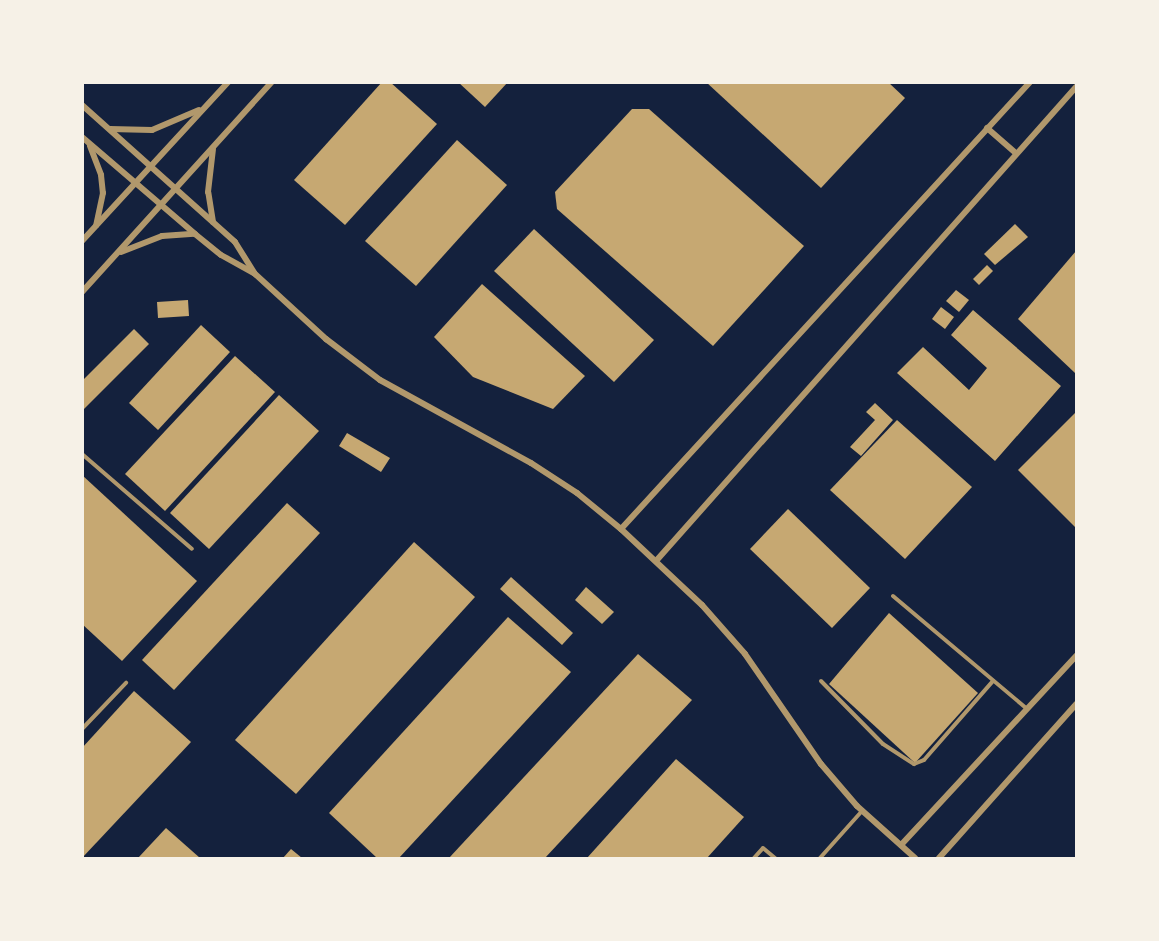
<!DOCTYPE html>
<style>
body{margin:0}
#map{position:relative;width:1159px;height:941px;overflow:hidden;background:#14213d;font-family:Karla,sans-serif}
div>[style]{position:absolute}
.building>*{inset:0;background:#c6a872}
.service>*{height:4px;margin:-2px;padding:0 2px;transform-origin:2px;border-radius:2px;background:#b1986c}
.minor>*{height:6px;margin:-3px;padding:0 3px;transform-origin:3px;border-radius:3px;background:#b1986c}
span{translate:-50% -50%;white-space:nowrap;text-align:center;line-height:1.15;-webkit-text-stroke:5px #f6f1e7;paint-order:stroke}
.frame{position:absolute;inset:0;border:84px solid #f6f1e7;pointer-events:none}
</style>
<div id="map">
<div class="building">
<i style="clip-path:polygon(382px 82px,390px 82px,437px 124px,345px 225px,294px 180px)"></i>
<i style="clip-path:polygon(458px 82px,508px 82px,485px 107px)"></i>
<i style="clip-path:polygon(706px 82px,888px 82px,905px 98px,821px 188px)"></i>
<i style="clip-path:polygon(632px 109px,649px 109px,804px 246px,713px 346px,557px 209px,555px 192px)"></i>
<i style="clip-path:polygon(457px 140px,507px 185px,416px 286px,365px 241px)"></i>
<i style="clip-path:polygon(1015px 224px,1028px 237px,995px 265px,984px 254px)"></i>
<i style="clip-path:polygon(534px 229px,654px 340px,614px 382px,494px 271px)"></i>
<i style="clip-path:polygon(1076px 251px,1076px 372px,1075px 373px,1018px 319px)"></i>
<i style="clip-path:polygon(987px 265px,993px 271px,979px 285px,973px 279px)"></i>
<i style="clip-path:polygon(482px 284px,585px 376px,553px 409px,473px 377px,434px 337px)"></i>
<i style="clip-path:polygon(956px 290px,969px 300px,959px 312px,946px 301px)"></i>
<i style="clip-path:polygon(188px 300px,189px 316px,158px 318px,157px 302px)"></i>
<i style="clip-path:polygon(941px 307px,954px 317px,945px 329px,932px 319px)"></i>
<i style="clip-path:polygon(973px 310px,1061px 386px,995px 461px,897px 373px,923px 347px,969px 390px,987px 368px,951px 335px)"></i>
<i style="clip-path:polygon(201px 325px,230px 352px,158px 430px,129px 403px)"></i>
<i style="clip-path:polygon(134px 329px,149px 344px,82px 411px,82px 381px)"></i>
<i style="clip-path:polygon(235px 356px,275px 392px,165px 511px,125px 474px)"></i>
<i style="clip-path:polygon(279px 395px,319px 431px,209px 549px,170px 513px)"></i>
<i style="clip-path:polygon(875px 403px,893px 420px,861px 456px,850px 447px,875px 420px,866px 412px)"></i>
<i style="clip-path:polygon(1076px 412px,1076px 528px,1018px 470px)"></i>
<i style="clip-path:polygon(897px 420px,972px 487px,905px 559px,830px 490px)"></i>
<i style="clip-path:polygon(347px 433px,390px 458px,381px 472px,339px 446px)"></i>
<i style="clip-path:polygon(82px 475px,197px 581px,122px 661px,82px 624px)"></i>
<i style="clip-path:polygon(287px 503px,320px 533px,174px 690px,142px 660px)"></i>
<i style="clip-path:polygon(788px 509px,870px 588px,832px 628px,750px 549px)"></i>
<i style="clip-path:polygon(414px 542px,475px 597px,296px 794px,235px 740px)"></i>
<i style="clip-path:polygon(511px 577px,573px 633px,562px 645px,500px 589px)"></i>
<i style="clip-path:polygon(586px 587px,614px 612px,602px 624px,575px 600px)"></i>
<i style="clip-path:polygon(889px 613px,978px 693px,915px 763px,829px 684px)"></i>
<i style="clip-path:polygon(508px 617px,571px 672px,399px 858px,377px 858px,329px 813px)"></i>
<i style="clip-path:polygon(638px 654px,692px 700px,545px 858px,449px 858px)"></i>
<i style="clip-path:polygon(134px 691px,191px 742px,82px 858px,82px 748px)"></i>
<i style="clip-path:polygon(676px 759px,744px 817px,707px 858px,587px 858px)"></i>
<i style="clip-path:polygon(166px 828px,200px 858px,138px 858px)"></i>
<i style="clip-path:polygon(291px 849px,302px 858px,283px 858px)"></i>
</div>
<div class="service">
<i style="left:82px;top:454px;width:145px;rotate:40.8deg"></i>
<i style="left:893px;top:596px;width:175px;rotate:40.1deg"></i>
<i style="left:821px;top:681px;width:88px;rotate:45.5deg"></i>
<i style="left:883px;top:744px;width:37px;rotate:33deg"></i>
<i style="left:914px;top:764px;width:11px;rotate:-22deg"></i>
<i style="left:924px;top:760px;width:105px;rotate:-48.9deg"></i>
<i style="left:82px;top:729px;width:64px;rotate:-46.3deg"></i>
<i style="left:754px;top:858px;width:13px;rotate:-48deg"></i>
<i style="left:763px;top:848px;width:16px;rotate:40deg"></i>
<i style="left:820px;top:858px;width:63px;rotate:-48.2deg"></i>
</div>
<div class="minor">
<i style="left:82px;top:105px;width:205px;rotate:41.8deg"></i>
<i style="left:235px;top:242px;width:36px;rotate:58deg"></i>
<i style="left:987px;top:128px;width:38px;rotate:41deg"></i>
<i style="left:110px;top:129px;width:42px;rotate:1.4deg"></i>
<i style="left:152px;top:130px;width:51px;rotate:-23.1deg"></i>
<i style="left:82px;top:137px;width:149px;rotate:40.6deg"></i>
<i style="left:195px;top:234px;width:33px;rotate:39deg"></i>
<i style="left:221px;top:255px;width:38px;rotate:29deg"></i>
<i style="left:254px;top:273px;width:98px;rotate:42.5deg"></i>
<i style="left:326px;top:339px;width:68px;rotate:37.2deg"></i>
<i style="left:380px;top:380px;width:172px;rotate:28.8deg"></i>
<i style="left:531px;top:463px;width:55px;rotate:33.1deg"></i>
<i style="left:577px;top:493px;width:57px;rotate:39.3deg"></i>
<i style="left:621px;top:529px;width:111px;rotate:43.2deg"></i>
<i style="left:702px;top:605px;width:65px;rotate:48.7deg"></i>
<i style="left:745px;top:654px;width:134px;rotate:55.4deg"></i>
<i style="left:821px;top:764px;width:55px;rotate:49.4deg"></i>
<i style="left:857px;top:806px;width:78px;rotate:41.9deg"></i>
<i style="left:90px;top:146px;width:31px;rotate:69deg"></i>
<i style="left:101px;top:175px;width:18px;rotate:84deg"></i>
<i style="left:103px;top:193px;width:33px;rotate:102deg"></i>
<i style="left:213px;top:222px;width:30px;rotate:-99deg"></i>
<i style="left:208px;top:192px;width:43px;rotate:-83.4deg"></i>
<i style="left:82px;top:241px;width:216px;rotate:-47.4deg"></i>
<i style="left:121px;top:252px;width:44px;rotate:-21.3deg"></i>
<i style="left:162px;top:236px;width:32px;rotate:-4deg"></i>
<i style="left:82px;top:292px;width:283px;rotate:-47.9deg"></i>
<i style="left:621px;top:529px;width:606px;rotate:-47.54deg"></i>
<i style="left:656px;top:561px;width:633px;rotate:-48.46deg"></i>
<i style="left:901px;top:845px;width:258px;rotate:-47.2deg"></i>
<i style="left:939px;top:858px;width:206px;rotate:-48.3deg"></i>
</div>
<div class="frame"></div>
</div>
